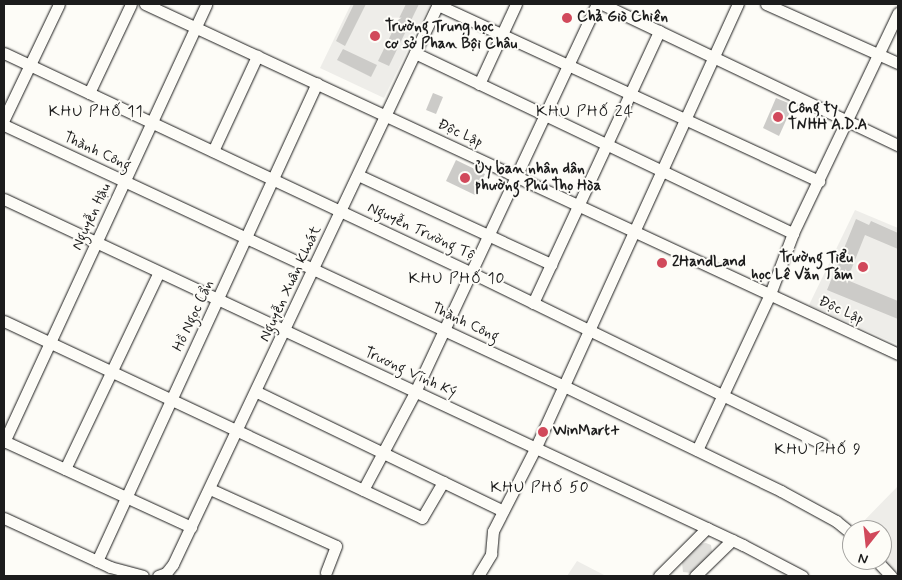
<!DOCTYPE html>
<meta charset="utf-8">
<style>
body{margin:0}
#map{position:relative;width:902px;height:580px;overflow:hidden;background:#fdfcf7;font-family:Mynerve,sans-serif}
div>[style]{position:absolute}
.built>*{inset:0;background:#eeede9}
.green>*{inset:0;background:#e0dfdb}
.building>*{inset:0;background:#cccbc8}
.roads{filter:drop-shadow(0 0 1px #1c1c1c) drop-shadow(0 0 1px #1c1c1c)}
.minor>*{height:11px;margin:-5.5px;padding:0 5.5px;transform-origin:5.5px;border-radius:5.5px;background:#fdfcf7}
.dots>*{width:14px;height:14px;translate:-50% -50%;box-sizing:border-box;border:2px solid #fdfcf7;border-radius:50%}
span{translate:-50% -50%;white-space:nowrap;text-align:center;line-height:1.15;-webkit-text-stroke:4px #fdfcf7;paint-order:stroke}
.poi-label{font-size:15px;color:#1c1c1c;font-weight:700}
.left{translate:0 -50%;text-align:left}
.right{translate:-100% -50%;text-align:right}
.street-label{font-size:15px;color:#1c1c1c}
.neighbourhood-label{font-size:16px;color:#1c1c1c;letter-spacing:1px}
.frame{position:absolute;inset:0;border:5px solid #1c1c1c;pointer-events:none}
.north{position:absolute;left:842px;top:520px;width:50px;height:50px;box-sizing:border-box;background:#fdfcf7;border:1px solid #a3a29f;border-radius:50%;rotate:196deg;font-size:14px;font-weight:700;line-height:20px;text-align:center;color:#1c1c1c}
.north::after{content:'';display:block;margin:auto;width:18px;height:22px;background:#d1495b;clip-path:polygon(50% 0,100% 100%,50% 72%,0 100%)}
</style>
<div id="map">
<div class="built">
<i style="clip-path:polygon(351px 4px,430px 4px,384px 98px,320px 68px)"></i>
<i style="clip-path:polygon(855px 210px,898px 228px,897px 344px,809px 305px)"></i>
<i style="clip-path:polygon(898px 486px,898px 576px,882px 559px,882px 530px,855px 530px)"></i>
<i style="clip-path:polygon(577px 561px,606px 576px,567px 576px)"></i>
</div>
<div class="green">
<i style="clip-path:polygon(706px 543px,711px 545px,712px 552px,692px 573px,683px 572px,682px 562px,700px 544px)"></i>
</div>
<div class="building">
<i style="clip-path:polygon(354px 4px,366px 4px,345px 46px,336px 41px)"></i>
<i style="clip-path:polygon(406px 4px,419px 4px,389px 66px,378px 61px)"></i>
<i style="clip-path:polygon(343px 49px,377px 65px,371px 77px,337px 60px)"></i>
<i style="clip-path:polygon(433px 93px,443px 97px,436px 114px,426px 110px)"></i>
<i style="clip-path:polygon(776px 98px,793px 105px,779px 136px,763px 128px)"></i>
<i style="clip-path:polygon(456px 160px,485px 174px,475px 195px,446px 181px)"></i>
<i style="clip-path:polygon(856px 219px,869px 225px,871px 221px,898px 233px,898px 249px,865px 235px,847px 280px,898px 301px,898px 319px,827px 290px)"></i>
</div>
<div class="roads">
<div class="minor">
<i style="left:145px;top:4px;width:830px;rotate:24.93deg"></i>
<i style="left:602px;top:4px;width:328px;rotate:25.5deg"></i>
<i style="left:766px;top:4px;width:145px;rotate:24.1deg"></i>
<i style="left:438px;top:5px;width:420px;rotate:24.8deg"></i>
<i style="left:4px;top:53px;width:517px;rotate:25.18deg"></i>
<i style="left:472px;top:273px;width:390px;rotate:26deg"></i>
<i style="left:415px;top:53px;width:419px;rotate:25.5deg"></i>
<i style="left:479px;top:84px;width:88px;rotate:-65.2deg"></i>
<i style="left:89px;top:93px;width:98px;rotate:-64.7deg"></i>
<i style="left:4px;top:119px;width:127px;rotate:-64.4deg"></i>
<i style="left:4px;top:125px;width:618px;rotate:24.99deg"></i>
<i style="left:564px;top:386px;width:241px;rotate:25.8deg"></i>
<i style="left:781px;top:491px;width:63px;rotate:28.6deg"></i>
<i style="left:836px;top:521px;width:21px;rotate:39deg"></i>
<i style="left:213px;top:151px;width:105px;rotate:-65.1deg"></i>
<i style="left:358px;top:175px;width:213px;rotate:24.8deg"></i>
<i style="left:4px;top:199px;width:816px;rotate:25.09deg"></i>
<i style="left:743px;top:545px;width:67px;rotate:27.7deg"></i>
<i style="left:533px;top:303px;width:300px;rotate:-65.1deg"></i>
<i style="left:4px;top:321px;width:462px;rotate:25.2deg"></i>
<i style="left:422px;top:518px;width:42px;rotate:-59.7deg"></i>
<i style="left:257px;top:392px;width:273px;rotate:25.8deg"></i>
<i style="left:4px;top:441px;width:206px;rotate:24.7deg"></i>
<i style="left:4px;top:442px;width:482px;rotate:-65.2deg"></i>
<i style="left:697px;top:450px;width:172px;rotate:-64.9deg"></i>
<i style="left:770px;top:294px;width:65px;rotate:-69.3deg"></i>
<i style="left:793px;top:233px;width:244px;rotate:-64.5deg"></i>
<i style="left:65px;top:469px;width:218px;rotate:-64.5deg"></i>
<i style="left:210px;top:489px;width:138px;rotate:24.3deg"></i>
<i style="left:336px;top:546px;width:28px;rotate:111deg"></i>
<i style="left:363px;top:490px;width:111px;rotate:-62deg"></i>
<i style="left:415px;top:392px;width:429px;rotate:-64.9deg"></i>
<i style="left:4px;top:518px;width:117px;rotate:24.8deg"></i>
<i style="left:110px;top:567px;width:34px;rotate:15deg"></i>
<i style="left:876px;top:560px;width:22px;rotate:47deg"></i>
<i style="left:97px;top:561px;width:526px;rotate:-65.29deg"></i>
<i style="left:158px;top:576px;width:9px;rotate:-21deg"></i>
<i style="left:166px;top:573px;width:11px;rotate:-52deg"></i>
<i style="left:173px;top:564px;width:620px;rotate:-64.68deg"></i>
<i style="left:478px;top:576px;width:26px;rotate:-59deg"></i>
<i style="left:491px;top:554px;width:23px;rotate:-85deg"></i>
<i style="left:493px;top:531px;width:92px;rotate:-62.9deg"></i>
<i style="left:535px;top:449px;width:489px;rotate:-65.5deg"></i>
<i style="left:659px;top:576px;width:68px;rotate:-45deg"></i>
<i style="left:695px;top:576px;width:52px;rotate:-44.2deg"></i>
</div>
</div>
<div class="dots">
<i style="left:567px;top:18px;background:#d1495b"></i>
<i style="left:375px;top:36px;background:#d1495b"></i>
<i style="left:778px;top:117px;background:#d1495b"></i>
<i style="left:465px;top:178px;background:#d1495b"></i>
<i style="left:662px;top:263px;background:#d1495b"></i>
<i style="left:863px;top:267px;background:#d1495b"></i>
<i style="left:543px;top:432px;background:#d1495b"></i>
</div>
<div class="poi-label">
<span class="left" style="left:577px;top:18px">Chả Giò Chiên</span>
<span class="left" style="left:385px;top:36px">Trường Trung học<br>cơ sở Phan Bội Châu</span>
<span class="left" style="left:788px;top:117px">Công ty<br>TNHH A.D.A</span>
<span class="left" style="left:475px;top:178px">Ủy ban nhân dân<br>phường Phú Thọ Hòa</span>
<span class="right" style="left:853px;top:267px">Trường Tiểu<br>học Lê Văn Tám</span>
<span class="left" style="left:672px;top:263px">2HandLand</span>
<span class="left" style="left:553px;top:432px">WinMart+</span>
</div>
<div class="street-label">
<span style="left:460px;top:134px;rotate:25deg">Độc Lập</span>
<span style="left:97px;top:152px;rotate:25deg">Thành Công</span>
<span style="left:92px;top:217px;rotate:-65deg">Nguyễn Hậu</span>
<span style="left:421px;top:232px;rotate:25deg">Nguyễn Trường Tộ</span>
<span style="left:291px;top:284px;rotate:-65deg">Nguyễn Xuân Khoát</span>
<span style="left:841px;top:311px;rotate:25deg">Độc Lập</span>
<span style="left:194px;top:316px;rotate:-65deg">Hồ Ngọc Cẩn</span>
<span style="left:465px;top:323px;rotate:25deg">Thành Công</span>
<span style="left:410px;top:373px;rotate:25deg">Trương Vĩnh Ký</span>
</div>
<div class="neighbourhood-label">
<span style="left:96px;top:112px">KHU PHỐ 11</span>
<span style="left:585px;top:112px">KHU PHỐ 24</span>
<span style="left:457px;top:279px">KHU PHỐ 10</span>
<span style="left:818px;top:450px">KHU PHỐ 9</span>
<span style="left:540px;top:488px">KHU PHỐ 50</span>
</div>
<div class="frame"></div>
<div class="north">N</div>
</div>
